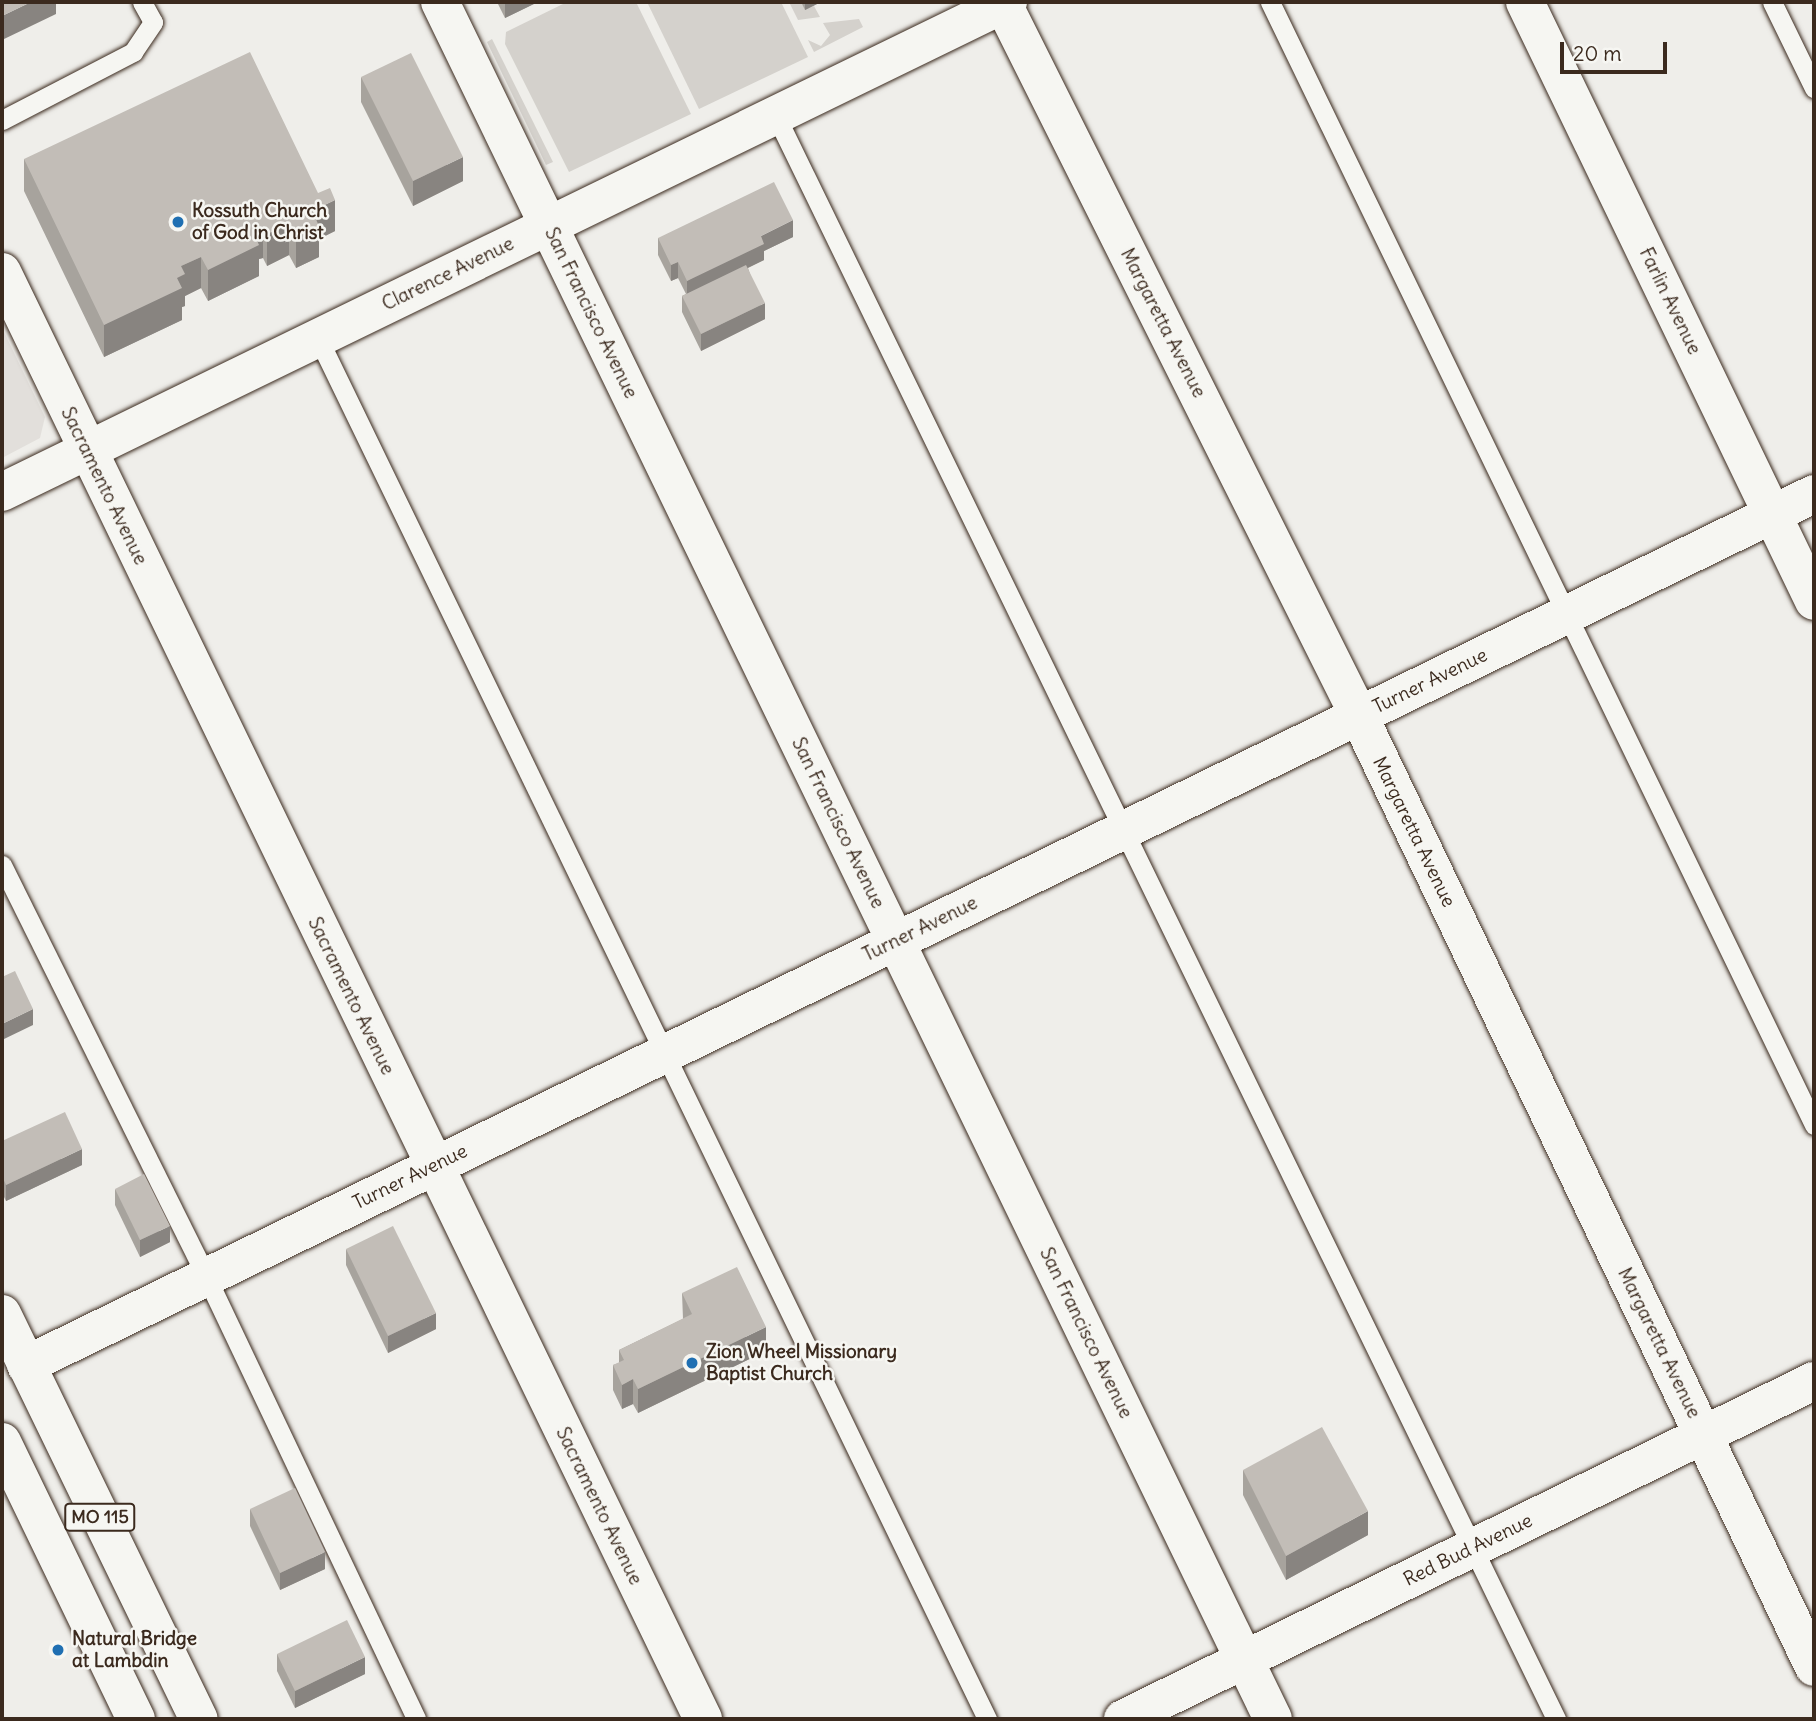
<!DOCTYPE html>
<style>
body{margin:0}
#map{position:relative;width:1816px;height:1721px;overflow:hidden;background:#efeeea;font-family:Delius,sans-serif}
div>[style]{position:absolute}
.built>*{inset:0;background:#e2dfdb}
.green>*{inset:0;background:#d4d1cc}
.roads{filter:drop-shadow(0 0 2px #3b2a1e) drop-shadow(0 0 2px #3b2a1e)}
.service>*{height:19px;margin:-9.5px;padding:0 9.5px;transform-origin:9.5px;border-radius:9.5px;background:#f6f6f2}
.minor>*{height:38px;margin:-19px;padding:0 19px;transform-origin:19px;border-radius:19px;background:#f6f6f2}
.primary>*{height:38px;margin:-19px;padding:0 19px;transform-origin:19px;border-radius:19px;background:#f6f6f2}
.wall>*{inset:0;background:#a7a39d}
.shaded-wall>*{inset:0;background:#888480}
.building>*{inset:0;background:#c2bdb7}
.dots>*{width:19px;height:19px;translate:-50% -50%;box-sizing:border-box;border:4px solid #f6f6f2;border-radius:50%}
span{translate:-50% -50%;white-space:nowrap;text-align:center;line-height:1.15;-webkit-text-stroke:5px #f6f6f2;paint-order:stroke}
.shield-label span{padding:2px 5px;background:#f6f6f2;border:2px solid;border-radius:5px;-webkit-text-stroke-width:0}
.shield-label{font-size:18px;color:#3b2a1e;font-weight:700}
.poi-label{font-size:19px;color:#3b2a1e;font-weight:700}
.left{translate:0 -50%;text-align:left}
.street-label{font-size:19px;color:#3b2a1e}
.frame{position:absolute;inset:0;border:4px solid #3b2a1e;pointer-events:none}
.scale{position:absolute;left:1560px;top:42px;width:107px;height:32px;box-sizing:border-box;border:4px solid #3b2a1e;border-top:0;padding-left:9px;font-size:21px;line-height:24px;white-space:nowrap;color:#3b2a1e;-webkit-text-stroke:5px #f6f6f2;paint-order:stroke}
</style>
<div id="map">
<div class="built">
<i style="clip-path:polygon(2px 328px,45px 417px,40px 438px,2px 458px)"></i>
</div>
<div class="green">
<i style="clip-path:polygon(567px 2px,636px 2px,691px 114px,569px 172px,505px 44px,506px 32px)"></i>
<i style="clip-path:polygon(647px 2px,781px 2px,808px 57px,699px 109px)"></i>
<i style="clip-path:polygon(789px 2px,801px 2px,805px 9px,814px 6px,820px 17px,798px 20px)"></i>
<i style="clip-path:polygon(859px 19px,863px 27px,814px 52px,808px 40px,821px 46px,830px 35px,823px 23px)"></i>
<i style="clip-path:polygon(492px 39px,553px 162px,546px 165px,487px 42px)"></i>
</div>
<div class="roads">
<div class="service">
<i style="left:1270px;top:2px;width:1248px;rotate:64.15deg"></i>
<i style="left:1772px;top:2px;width:96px;rotate:64deg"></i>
<i style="left:776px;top:116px;width:1783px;rotate:64.05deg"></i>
<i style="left:2px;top:120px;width:148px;rotate:-27.4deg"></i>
<i style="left:133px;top:52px;width:36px;rotate:-56deg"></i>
<i style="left:153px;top:22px;width:23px;rotate:-119deg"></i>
<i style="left:318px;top:338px;width:1535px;rotate:64.15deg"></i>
<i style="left:2px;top:865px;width:459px;rotate:63.6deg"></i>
<i style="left:206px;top:1276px;width:490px;rotate:64.6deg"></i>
</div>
<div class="minor">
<i style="left:440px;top:2px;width:1908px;rotate:64.12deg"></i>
<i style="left:1002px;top:2px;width:798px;rotate:63.43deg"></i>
<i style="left:1359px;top:716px;width:1054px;rotate:64.43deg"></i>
<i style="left:1525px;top:2px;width:665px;rotate:64.24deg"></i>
<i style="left:2px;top:272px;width:1608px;rotate:64.15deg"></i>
<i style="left:2px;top:492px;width:1119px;rotate:-25.97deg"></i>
<i style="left:26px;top:1365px;width:1989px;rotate:-25.97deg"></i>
<i style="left:1123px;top:1719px;width:769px;rotate:-26.07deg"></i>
</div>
<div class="primary">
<i style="left:2px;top:1314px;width:450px;rotate:64.1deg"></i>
<i style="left:2px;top:1442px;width:308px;rotate:64.2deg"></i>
</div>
</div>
<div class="wall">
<i style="clip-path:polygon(497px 2px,538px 2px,505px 18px)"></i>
<i style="clip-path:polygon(801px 2px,821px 2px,805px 10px)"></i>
<i style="clip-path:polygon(361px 77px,463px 181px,413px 206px,361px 102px)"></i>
<i style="clip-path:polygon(24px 159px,335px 231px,319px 239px,319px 257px,296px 268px,289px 255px,267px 266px,263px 258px,259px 259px,259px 276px,208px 301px,201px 288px,185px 296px,185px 306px,182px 307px,182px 320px,104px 357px,24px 191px)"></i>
<i style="clip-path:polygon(793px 237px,764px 251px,764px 260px,748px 268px,765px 319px,701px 351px,682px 312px,682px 296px,686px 294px,678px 278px,671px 281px,658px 255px,658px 238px)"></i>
<i style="clip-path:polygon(2px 1141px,82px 1165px,6px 1201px,2px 1193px)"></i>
<i style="clip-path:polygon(115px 1189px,170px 1242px,140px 1257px,115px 1205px)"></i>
<i style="clip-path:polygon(346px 1249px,436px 1329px,388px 1353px,346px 1265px)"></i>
<i style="clip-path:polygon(682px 1293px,766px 1351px,638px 1413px,633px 1404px,622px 1409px,613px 1390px,613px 1365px,619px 1363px,619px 1350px,683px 1319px)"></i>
<i style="clip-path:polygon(1243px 1470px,1368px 1535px,1286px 1580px,1243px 1495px)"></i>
<i style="clip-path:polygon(250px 1509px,325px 1569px,280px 1590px,250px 1526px)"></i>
<i style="clip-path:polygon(277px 1654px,365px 1674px,295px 1708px,277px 1671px)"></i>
</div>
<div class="shaded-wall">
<i style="clip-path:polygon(31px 2px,56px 2px,56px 14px,2px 40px,2px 16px)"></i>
<i style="clip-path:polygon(505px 2px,538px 2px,505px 18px)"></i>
<i style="clip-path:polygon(805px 2px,821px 2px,805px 10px)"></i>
<i style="clip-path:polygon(463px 157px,463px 181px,413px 206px,413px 181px)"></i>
<i style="clip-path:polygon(335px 200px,335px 231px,319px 239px,319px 257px,296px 268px,296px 236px,312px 211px)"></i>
<i style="clip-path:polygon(793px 220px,793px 237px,764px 251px,764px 260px,687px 297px,687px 281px,761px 236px)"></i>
<i style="clip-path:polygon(289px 224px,289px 255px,267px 266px,267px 234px)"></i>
<i style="clip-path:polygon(263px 226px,263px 258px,259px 259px,259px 276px,208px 301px,208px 270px,253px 231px)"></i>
<i style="clip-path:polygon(201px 257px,201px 288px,185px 296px,185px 306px,182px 307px,182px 320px,104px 357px,104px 325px,177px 278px,181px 266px)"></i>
<i style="clip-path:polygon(678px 262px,678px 278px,671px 281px,671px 265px)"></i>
<i style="clip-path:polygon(765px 303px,765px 319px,701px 351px,701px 334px)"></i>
<i style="clip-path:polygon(33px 1009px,33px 1025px,2px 1040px,2px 1024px)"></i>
<i style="clip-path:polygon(82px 1149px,82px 1165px,6px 1201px,6px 1185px)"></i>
<i style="clip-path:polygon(170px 1226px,170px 1242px,140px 1257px,140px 1240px)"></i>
<i style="clip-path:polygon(436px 1313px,436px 1329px,388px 1353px,388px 1336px)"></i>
<i style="clip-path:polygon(766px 1327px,766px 1351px,638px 1413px,638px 1389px)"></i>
<i style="clip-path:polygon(633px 1379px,633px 1404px,622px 1409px,622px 1385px)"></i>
<i style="clip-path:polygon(1368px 1511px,1368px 1535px,1286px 1580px,1286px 1556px)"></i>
<i style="clip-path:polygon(325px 1552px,325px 1569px,280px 1590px,280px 1573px)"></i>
<i style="clip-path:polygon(365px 1657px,365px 1674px,295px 1708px,295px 1691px)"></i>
</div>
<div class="building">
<i style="clip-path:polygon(2px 2px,31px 2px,2px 16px)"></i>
<i style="clip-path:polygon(250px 52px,318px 193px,330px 188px,335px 200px,312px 211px,319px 226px,296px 236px,289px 224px,267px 234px,263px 226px,253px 231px,259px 245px,208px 270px,201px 257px,181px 266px,185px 274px,177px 278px,182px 288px,104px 325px,24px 159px)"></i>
<i style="clip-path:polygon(411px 53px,463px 157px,413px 181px,361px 77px)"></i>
<i style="clip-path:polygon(774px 182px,793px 220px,761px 236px,764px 244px,687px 281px,678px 262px,671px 265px,658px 238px)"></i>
<i style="clip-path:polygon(746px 265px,765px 303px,701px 334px,682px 296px)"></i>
<i style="clip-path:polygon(15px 971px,33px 1009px,2px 1024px,2px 977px)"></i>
<i style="clip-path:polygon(65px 1112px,82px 1149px,6px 1185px,2px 1176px,2px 1141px)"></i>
<i style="clip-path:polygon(144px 1174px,170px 1226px,140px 1240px,115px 1189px)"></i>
<i style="clip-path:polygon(393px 1226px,436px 1313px,388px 1336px,346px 1249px)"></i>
<i style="clip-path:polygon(737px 1267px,766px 1327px,638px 1389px,633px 1379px,622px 1385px,613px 1365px,624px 1360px,619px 1350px,692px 1314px,682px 1293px)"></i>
<i style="clip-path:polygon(1322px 1427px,1368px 1511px,1286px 1556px,1243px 1470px)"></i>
<i style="clip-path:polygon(295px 1488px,325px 1552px,280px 1573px,250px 1509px)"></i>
<i style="clip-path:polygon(347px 1620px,365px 1657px,295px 1691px,277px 1654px)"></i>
</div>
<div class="dots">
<i style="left:178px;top:222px;background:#1f6fb2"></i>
<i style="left:692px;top:1363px;background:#1f6fb2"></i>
<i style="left:58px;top:1650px;background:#1f6fb2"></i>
</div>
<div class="shield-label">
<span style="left:100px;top:1517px">MO 115</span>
</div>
<div class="poi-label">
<span class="left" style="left:192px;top:222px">Kossuth Church<br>of God in Christ</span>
<span class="left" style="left:706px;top:1363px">Zion Wheel Missionary<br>Baptist Church</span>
<span class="left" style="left:72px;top:1650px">Natural Bridge<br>at Lambdin</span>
</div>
<div class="street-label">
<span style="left:448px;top:274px;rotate:-26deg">Clarence Avenue</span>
<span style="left:1670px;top:301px;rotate:64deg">Farlin Avenue</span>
<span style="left:591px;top:313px;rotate:64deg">San Francisco Avenue</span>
<span style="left:1163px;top:323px;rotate:63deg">Margaretta Avenue</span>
<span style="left:104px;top:486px;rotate:64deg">Sacramento Avenue</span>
<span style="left:1430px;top:681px;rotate:-26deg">Turner Avenue</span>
<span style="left:838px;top:823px;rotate:64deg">San Francisco Avenue</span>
<span style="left:1414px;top:832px;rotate:64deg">Margaretta Avenue</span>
<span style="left:920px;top:929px;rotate:-26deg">Turner Avenue</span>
<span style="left:351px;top:996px;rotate:64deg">Sacramento Avenue</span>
<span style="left:410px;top:1177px;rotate:-26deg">Turner Avenue</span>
<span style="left:1086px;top:1333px;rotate:64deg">San Francisco Avenue</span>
<span style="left:1659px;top:1343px;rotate:64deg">Margaretta Avenue</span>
<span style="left:599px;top:1506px;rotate:64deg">Sacramento Avenue</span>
<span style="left:1468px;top:1550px;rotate:-26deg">Red Bud Avenue</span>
</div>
<div class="frame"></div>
<div class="scale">20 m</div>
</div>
